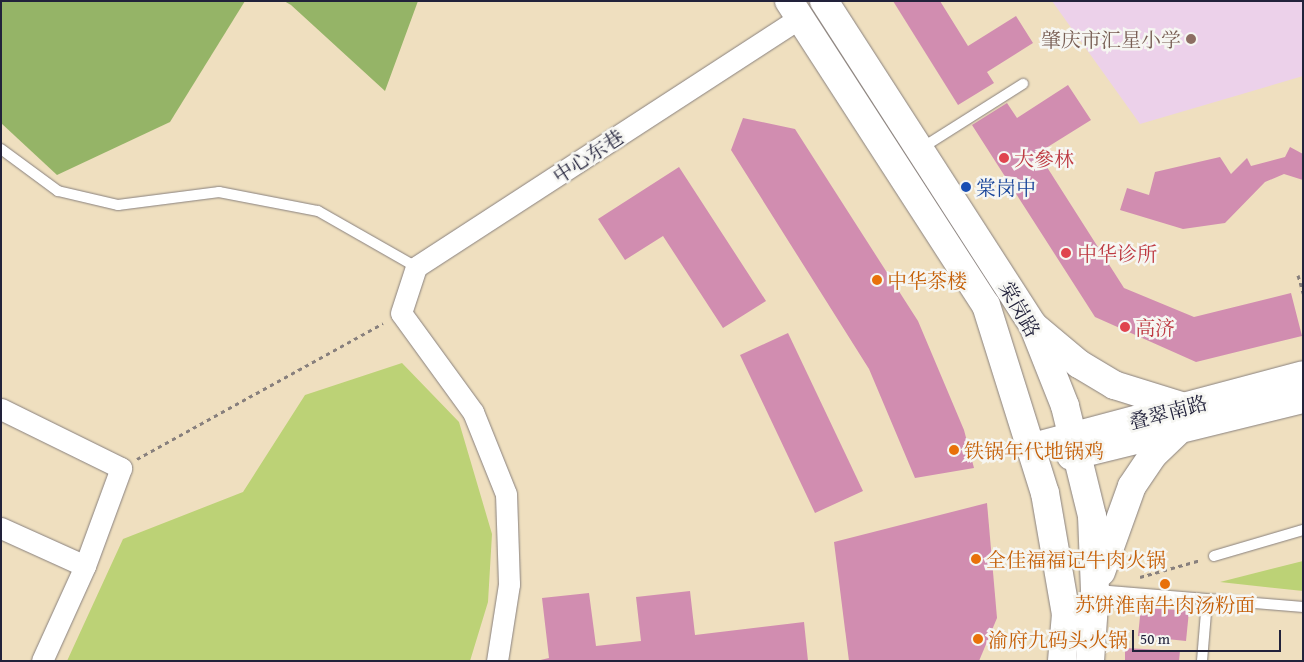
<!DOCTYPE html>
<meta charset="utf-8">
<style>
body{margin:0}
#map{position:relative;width:1304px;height:662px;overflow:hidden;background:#efdfbf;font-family:"Gentium Book Plus","Noto Serif SC",serif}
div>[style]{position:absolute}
.built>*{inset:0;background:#ecd1ea}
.green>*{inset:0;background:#bcd276}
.forest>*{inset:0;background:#95b467}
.building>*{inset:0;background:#d18db0}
.path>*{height:3px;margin-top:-1.5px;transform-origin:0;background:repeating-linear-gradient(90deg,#88807d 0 4px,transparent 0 8px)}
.roads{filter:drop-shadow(0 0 1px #88807d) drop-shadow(0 0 1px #88807d)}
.service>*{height:10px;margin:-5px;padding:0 5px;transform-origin:5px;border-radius:5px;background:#fff}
.minor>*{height:21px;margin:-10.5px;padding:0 10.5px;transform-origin:10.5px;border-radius:10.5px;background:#fff}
.secondary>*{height:28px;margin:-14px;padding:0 14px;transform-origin:14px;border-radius:14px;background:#fff}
.dots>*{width:14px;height:14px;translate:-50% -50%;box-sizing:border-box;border:2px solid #f6f6f2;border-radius:50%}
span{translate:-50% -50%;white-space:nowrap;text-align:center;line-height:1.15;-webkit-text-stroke:5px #f6f6f2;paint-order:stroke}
.education-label{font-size:20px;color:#785e54}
.right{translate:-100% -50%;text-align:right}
.street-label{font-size:20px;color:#22223b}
.health-label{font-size:20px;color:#be3a42}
.left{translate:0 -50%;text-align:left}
.transit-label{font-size:20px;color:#164399}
.food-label{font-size:20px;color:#c56008}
.frame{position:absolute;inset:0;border:2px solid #22223b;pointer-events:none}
.scale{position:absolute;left:1132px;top:630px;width:149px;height:22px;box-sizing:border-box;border:2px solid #22223b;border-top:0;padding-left:6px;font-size:15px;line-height:18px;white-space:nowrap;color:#22223b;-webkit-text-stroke:4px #f6f6f2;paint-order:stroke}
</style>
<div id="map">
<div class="built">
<i style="clip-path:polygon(1052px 1px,1303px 1px,1303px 76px,1140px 124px)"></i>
</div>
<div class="green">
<i style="clip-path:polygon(402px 363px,459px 422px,492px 534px,488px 602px,470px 661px,67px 661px,123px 539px,243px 492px,305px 395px)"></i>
<i style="clip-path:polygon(1303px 561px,1303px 591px,1220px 582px)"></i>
</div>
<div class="forest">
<i style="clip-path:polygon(1px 1px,245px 1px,170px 122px,57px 175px,1px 123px)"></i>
<i style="clip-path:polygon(284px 1px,418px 1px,385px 91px,291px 5px)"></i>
</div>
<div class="building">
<i style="clip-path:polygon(893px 1px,940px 1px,968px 46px,1016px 16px,1033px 43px,987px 72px,994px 83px,958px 105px)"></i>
<i style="clip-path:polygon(1068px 85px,1091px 120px,1038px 153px,1124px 288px,1194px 317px,1291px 293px,1302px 336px,1196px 362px,1095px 317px,972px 125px,1007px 103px,1017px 118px)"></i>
<i style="clip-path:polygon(743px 118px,795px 129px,918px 321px,964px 430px,974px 468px,915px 478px,869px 369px,731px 150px)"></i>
<i style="clip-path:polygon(1290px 147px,1303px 154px,1303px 180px,1284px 174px,1265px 182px,1225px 223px,1183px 229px,1120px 210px,1127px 188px,1149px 195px,1155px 172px,1220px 157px,1231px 174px,1247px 158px,1251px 166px,1285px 157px)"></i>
<i style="clip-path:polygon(679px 167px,766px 301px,723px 328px,663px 236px,625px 260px,598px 219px)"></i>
<i style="clip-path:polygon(788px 333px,863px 491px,815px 513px,740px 355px)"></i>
<i style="clip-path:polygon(987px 503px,997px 618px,979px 661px,849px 661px,834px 542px)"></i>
<i style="clip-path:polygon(690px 591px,695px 635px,804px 622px,808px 661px,536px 661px,549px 658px,542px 598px,589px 593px,596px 646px,641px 641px,636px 597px)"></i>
<i style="clip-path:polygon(1141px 607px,1189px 611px,1186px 641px,1138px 636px)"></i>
<i style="clip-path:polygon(1125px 648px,1180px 651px,1179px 661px,1125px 661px)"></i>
</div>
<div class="path">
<i style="left:1298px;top:275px;width:19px;rotate:74deg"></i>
<i style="left:137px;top:459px;width:281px;rotate:-28.9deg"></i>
<i style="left:1140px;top:577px;width:63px;rotate:-15.6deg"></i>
</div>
<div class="roads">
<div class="service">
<i style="left:1px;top:149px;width:71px;rotate:36.4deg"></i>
<i style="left:58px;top:191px;width:62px;rotate:13.1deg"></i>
<i style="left:118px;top:205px;width:102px;rotate:-7.3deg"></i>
<i style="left:219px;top:192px;width:101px;rotate:10.9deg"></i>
<i style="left:318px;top:211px;width:113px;rotate:29.7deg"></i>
<i style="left:920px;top:149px;width:122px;rotate:-32.3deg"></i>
<i style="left:1214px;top:556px;width:93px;rotate:-16.3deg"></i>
<i style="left:1097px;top:590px;width:207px;rotate:4.7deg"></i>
<i style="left:1202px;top:661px;width:61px;rotate:-85.3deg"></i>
</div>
<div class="minor">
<i style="left:1px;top:409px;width:134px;rotate:26.2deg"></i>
<i style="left:121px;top:468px;width:104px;rotate:110.2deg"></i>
<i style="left:85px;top:566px;width:104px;rotate:114.4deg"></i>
<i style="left:1px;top:528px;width:92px;rotate:24.3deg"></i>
<i style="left:497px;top:661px;width:78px;rotate:-81.1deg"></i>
<i style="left:509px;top:584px;width:90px;rotate:-91.9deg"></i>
<i style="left:506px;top:494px;width:88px;rotate:-111.9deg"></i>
<i style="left:473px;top:412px;width:122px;rotate:-126deg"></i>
<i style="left:401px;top:313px;width:48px;rotate:-71.9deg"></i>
<i style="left:416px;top:267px;width:457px;rotate:-33deg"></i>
</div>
<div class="secondary">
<i style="left:789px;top:1px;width:362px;rotate:57.1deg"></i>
<i style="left:986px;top:305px;width:197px;rotate:72.6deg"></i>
<i style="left:1045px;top:493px;width:123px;rotate:80.2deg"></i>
<i style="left:1066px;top:614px;width:47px;rotate:94.9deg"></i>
<i style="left:824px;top:1px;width:386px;rotate:57.2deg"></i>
<i style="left:1033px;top:325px;width:87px;rotate:68.4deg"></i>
<i style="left:1065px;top:406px;width:113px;rotate:76.2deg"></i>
<i style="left:1092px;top:516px;width:74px;rotate:87.7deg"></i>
<i style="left:1095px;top:590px;width:71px;rotate:94deg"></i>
<i style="left:1036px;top:328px;width:56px;rotate:39.9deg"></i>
<i style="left:1079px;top:364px;width:41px;rotate:31deg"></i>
<i style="left:1114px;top:385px;width:70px;rotate:17.4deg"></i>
<i style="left:1033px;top:447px;width:279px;rotate:-14.9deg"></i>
<i style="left:1071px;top:456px;width:239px;rotate:-13.8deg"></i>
<i style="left:1101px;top:572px;width:91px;rotate:-70.2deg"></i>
<i style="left:1132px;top:486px;width:37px;rotate:-56deg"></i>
<i style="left:1153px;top:455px;width:33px;rotate:-44deg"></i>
</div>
</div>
<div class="dots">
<i style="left:1191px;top:39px;background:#8d6e63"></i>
<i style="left:1004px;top:158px;background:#e0444e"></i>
<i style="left:966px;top:187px;background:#1a4fb4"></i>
<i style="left:1066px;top:253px;background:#e0444e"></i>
<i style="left:877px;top:280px;background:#e8710a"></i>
<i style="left:1125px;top:327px;background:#e0444e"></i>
<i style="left:954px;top:450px;background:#e8710a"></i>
<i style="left:976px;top:559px;background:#e8710a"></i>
<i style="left:1165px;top:584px;background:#e8710a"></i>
<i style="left:978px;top:639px;background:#e8710a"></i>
</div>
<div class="education-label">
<span class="right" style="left:1181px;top:39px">肇庆市汇星小学</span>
</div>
<div class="street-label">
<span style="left:588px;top:156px;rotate:-33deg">中心东巷</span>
<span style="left:1020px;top:309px;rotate:60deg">棠岗路</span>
<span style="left:1168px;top:412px;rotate:-15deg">叠翠南路</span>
</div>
<div class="health-label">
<span class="left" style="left:1014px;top:158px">大參林</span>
<span class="left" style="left:1077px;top:253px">中华诊所</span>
<span class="left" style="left:1135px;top:327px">高济</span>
</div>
<div class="transit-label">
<span class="left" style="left:976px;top:187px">棠岗中</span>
</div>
<div class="food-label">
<span class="left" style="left:887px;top:280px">中华茶楼</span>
<span class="left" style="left:964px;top:450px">铁锅年代地锅鸡</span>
<span class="left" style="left:986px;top:559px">全佳福福记牛肉火锅</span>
<span style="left:1165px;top:604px">苏饼淮南牛肉汤粉面</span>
<span class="left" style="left:988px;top:639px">渝府九码头火锅</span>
</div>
<div class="frame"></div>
<div class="scale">50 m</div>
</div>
